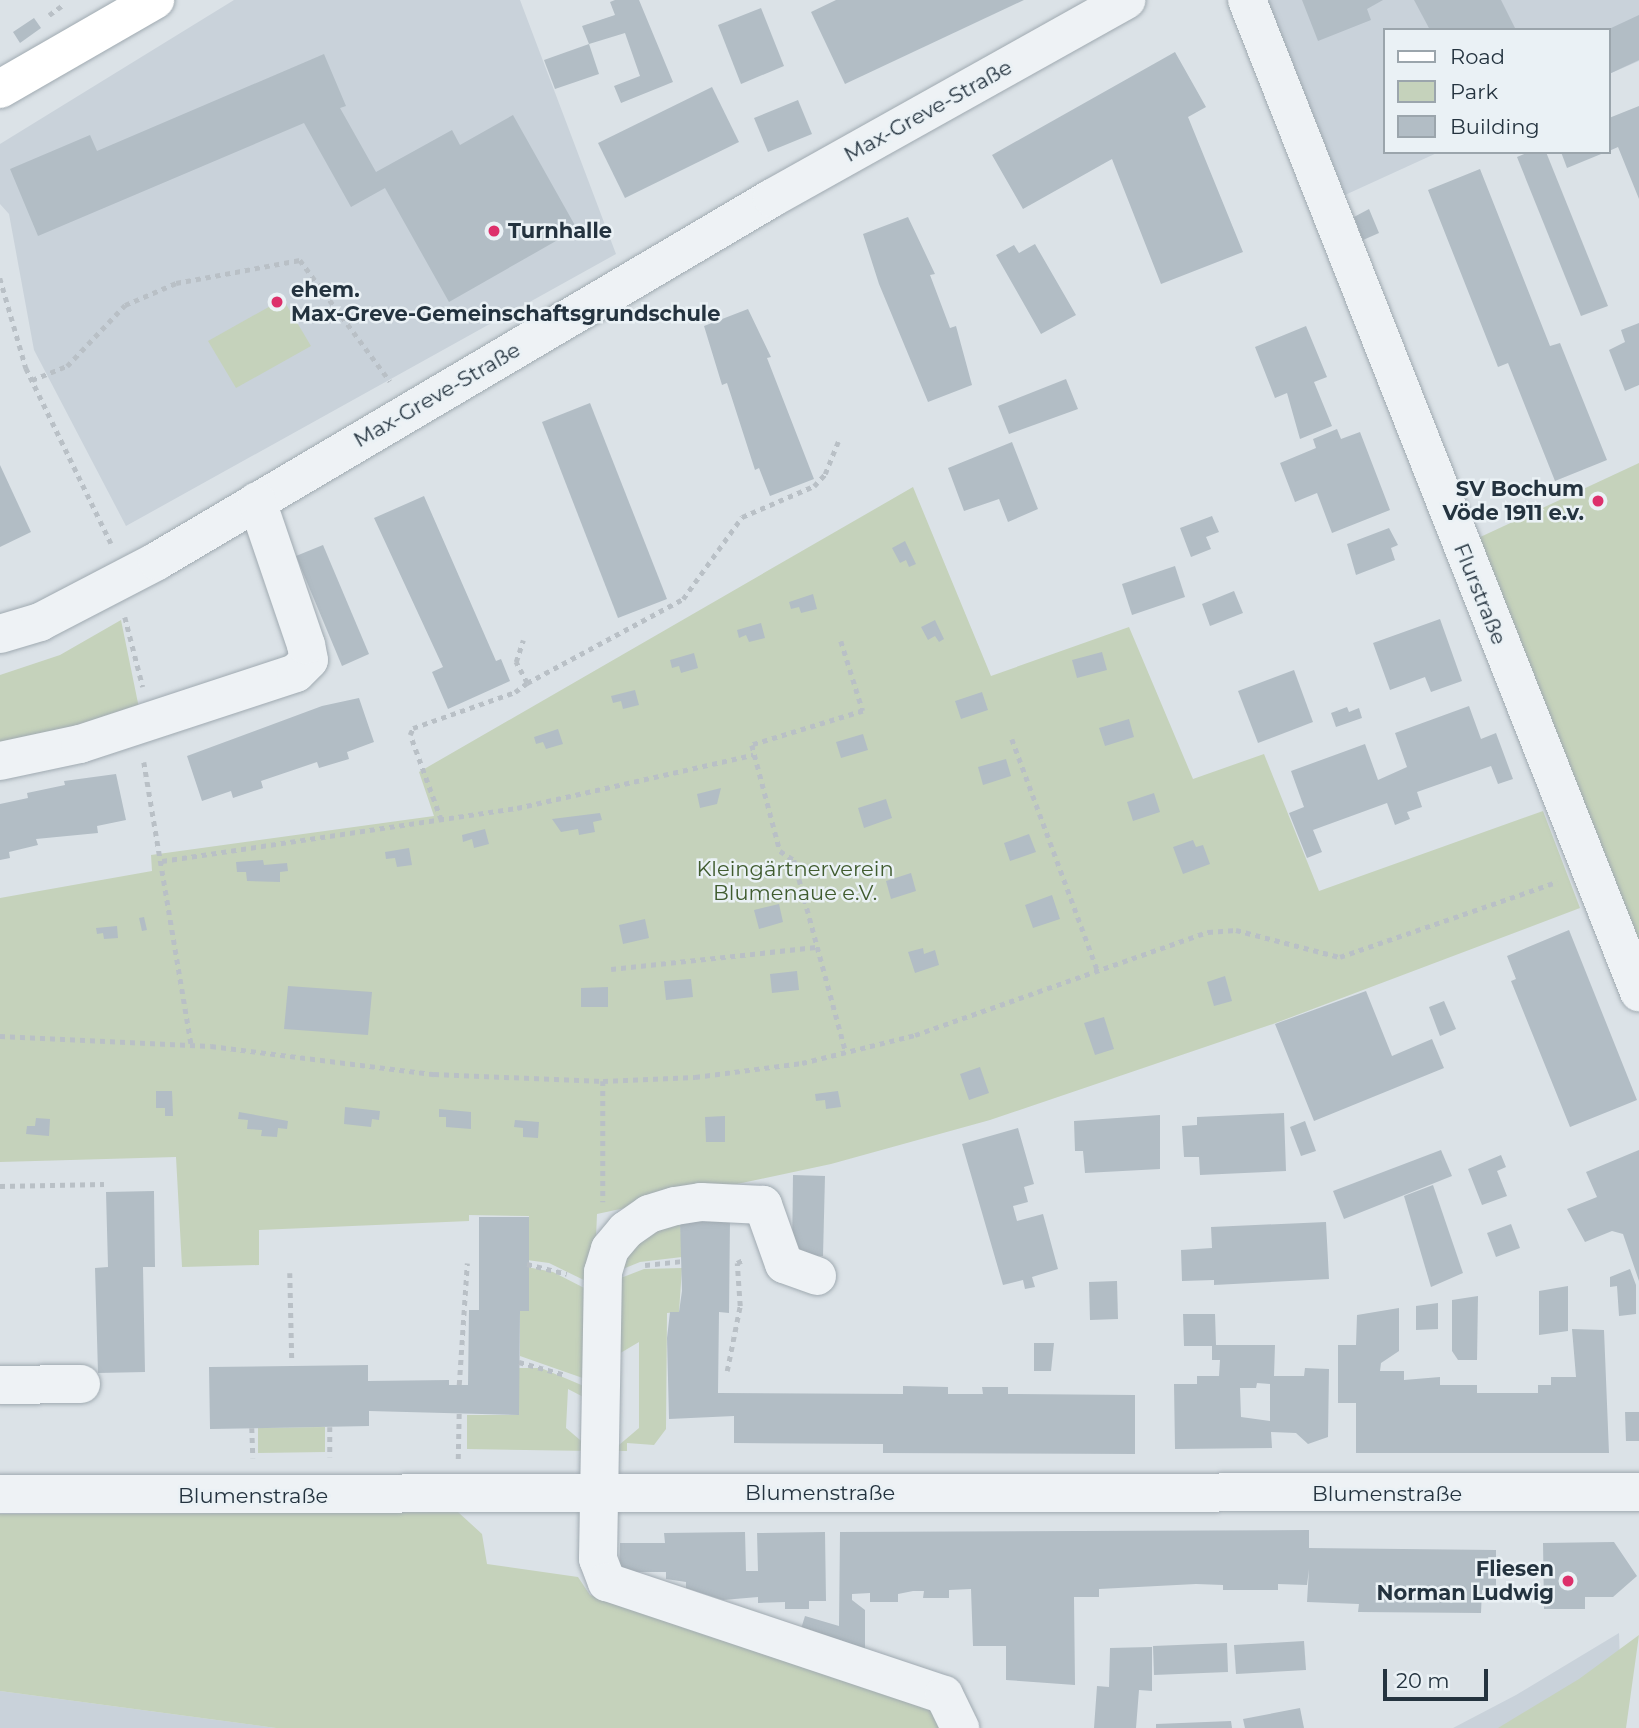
<!DOCTYPE html>
<meta charset="utf-8">
<style>
body{margin:0}
#map{position:relative;width:1639px;height:1728px;overflow:hidden;background:#dbe2e7;font-family:Montserrat,sans-serif}
div>[style]{position:absolute}
.built>*{inset:0;background:#c9d2da}
.green>*{inset:0;background:#c5d2bb}
.building>*{inset:0;background:#b2bdc5}
.path>*{height:4.5px;margin-top:-2.25px;transform-origin:0;background:repeating-linear-gradient(90deg,#b9c0c6 0 5px,transparent 0 10px)}
.roads{filter:drop-shadow(0 0 2px #a0aab1) drop-shadow(0 0 2px #a0aab1)}
.minor>*{height:38px;margin:-19px;padding:0 19px;transform-origin:19px;border-radius:19px;background:#eef2f5}
.major>*{height:38px;margin:-19px;padding:0 19px;transform-origin:19px;border-radius:19px;background:#fff}
.dots>*{width:19px;height:19px;translate:-50% -50%;box-sizing:border-box;border:4px solid #eaf1f5;border-radius:50%}
span{translate:-50% -50%;white-space:nowrap;text-align:center;line-height:1.15;-webkit-text-stroke:5px #eaf1f5;paint-order:stroke}
.street-label{font-size:21px;color:#24333f}
.poi-label{font-size:21px;color:#24333f;font-weight:700}
.left{translate:0 -50%;text-align:left}
.right{translate:-100% -50%;text-align:right}
.park-label{font-size:21px;color:#405c2f}
.legend{position:absolute;left:1383px;top:28px;width:228px;height:126px;box-sizing:border-box;background:#eaf1f5;border:2px solid #9ba5ac;margin:0;padding:9px 12px;list-style:none;font-size:21px;color:#24333f}
.legend li{display:flex;align-items:center;gap:14px;height:35px}
.legend b{width:35px;border:2px solid #9ba5ac}
.scale{position:absolute;left:1383px;top:1669px;width:105px;height:32px;box-sizing:border-box;border:4px solid #24333f;border-top:0;padding-left:9px;font-size:21px;line-height:24px;white-space:nowrap;color:#24333f;-webkit-text-stroke:5px #eaf1f5;paint-order:stroke}
</style>
<div id="map">
<div class="built">
<i style="clip-path:polygon(234px 0,520px 0,616px 254px,126px 526px,34px 350px,9px 214px,0 204px,0 144px)"></i>
<i style="clip-path:polygon(1267px 0,1639px 0,1639px 61px,1609px 74px,1609px 30px,1385px 30px,1385px 152px,1439px 152px,1345px 195px)"></i>
<i style="clip-path:polygon(1619px 1633px,1622px 1728px,1453px 1728px,1516px 1695px)"></i>
<i style="clip-path:polygon(0 1691px,276px 1728px,0 1728px)"></i>
</div>
<div class="green">
<i style="clip-path:polygon(283px 299px,311px 346px,236px 388px,208px 341px)"></i>
<i style="clip-path:polygon(1639px 463px,1639px 951px,1476px 539px)"></i>
<i style="clip-path:polygon(913px 487px,991px 676px,1129px 627px,1193px 779px,1264px 754px,1319px 891px,1543px 811px,1580px 908px,1273px 1024px,990px 1120px,831px 1164px,597px 1214px,594px 1285px,549px 1263px,527px 1260px,529px 1216px,469px 1215px,469px 1221px,259px 1230px,259px 1265px,182px 1267px,176px 1157px,0 1162px,0 898px,152px 871px,151px 855px,434px 816px,419px 772px)"></i>
<i style="clip-path:polygon(121px 620px,139px 708px,98px 724px,0 745px,0 675px,60px 655px)"></i>
<i style="clip-path:polygon(680px 1214px,682px 1257px,640px 1262px,613px 1273px,618px 1254px)"></i>
<i style="clip-path:polygon(527px 1267px,553px 1272px,594px 1293px,594px 1382px,520px 1356px,520px 1311px,529px 1311px)"></i>
<i style="clip-path:polygon(682px 1268px,679px 1312px,667px 1313px,666px 1429px,654px 1445px,627px 1443px,627px 1451px,612px 1451px,639px 1428px,639px 1342px,612px 1358px,613px 1281px,644px 1269px)"></i>
<i style="clip-path:polygon(519px 1368px,541px 1368px,591px 1389px,593px 1402px,568px 1389px,566px 1428px,593px 1451px,467px 1449px,467px 1415px,518px 1415px)"></i>
<i style="clip-path:polygon(325px 1427px,325px 1452px,258px 1453px,258px 1428px)"></i>
<i style="clip-path:polygon(458px 1512px,482px 1534px,487px 1564px,578px 1577px,590px 1595px,935px 1705px,943px 1728px,276px 1728px,0 1691px,0 1514px)"></i>
<i style="clip-path:polygon(1639px 1635px,1626px 1728px,1498px 1728px,1579px 1679px)"></i>
</div>
<div class="building">
<i style="clip-path:polygon(615px 0,639px 0,673px 82px,621px 103px,614px 86px,640px 76px,625px 33px,589px 44px,582px 26px,615px 15px,610px 2px)"></i>
<i style="clip-path:polygon(836px 0,1024px 0,845px 84px,811px 12px)"></i>
<i style="clip-path:polygon(1302px 0,1383px 0,1367px 9px,1371px 20px,1318px 41px)"></i>
<i style="clip-path:polygon(1414px 0,1501px 0,1516px 30px,1430px 30px)"></i>
<i style="clip-path:polygon(761px 8px,784px 66px,741px 84px,718px 25px)"></i>
<i style="clip-path:polygon(1639px 15px,1639px 60px,1609px 74px,1609px 29px)"></i>
<i style="clip-path:polygon(34px 18px,41px 28px,20px 43px,13px 32px)"></i>
<i style="clip-path:polygon(589px 44px,599px 74px,555px 89px,544px 60px)"></i>
<i style="clip-path:polygon(1175px 52px,1206px 107px,1188px 117px,1243px 252px,1161px 284px,1112px 159px,1023px 209px,992px 155px)"></i>
<i style="clip-path:polygon(324px 54px,346px 106px,340px 108px,376px 172px,452px 130px,460px 145px,513px 115px,577px 229px,449px 302px,385px 188px,351px 207px,304px 123px,38px 236px,10px 169px,90px 135px,97px 151px)"></i>
<i style="clip-path:polygon(712px 87px,739px 142px,625px 198px,598px 143px)"></i>
<i style="clip-path:polygon(798px 100px,812px 134px,768px 152px,754px 118px)"></i>
<i style="clip-path:polygon(1639px 106px,1639px 199px,1618px 147px,1609px 151px,1609px 118px)"></i>
<i style="clip-path:polygon(1529px 152px,1546px 152px,1608px 306px,1581px 316px,1517px 157px)"></i>
<i style="clip-path:polygon(1561px 152px,1606px 152px,1567px 168px)"></i>
<i style="clip-path:polygon(1480px 169px,1550px 346px,1560px 343px,1607px 460px,1555px 481px,1508px 363px,1498px 367px,1428px 190px)"></i>
<i style="clip-path:polygon(1369px 209px,1379px 233px,1363px 240px,1354px 217px)"></i>
<i style="clip-path:polygon(908px 217px,935px 274px,930px 275px,950px 328px,956px 326px,972px 385px,928px 402px,879px 284px,863px 234px)"></i>
<i style="clip-path:polygon(1035px 244px,1076px 315px,1041px 334px,996px 255px,1014px 245px,1019px 253px)"></i>
<i style="clip-path:polygon(748px 309px,771px 357px,767px 358px,814px 479px,770px 496px,759px 468px,755px 470px,727px 383px,722px 385px,704px 326px)"></i>
<i style="clip-path:polygon(1639px 323px,1639px 385px,1625px 391px,1609px 350px,1625px 342px,1621px 330px)"></i>
<i style="clip-path:polygon(1306px 326px,1327px 377px,1314px 382px,1332px 426px,1300px 439px,1287px 393px,1275px 398px,1255px 347px)"></i>
<i style="clip-path:polygon(1066px 379px,1078px 409px,1009px 434px,998px 406px)"></i>
<i style="clip-path:polygon(590px 403px,667px 599px,618px 618px,542px 422px)"></i>
<i style="clip-path:polygon(1337px 429px,1341px 439px,1360px 432px,1390px 510px,1332px 533px,1317px 493px,1295px 502px,1280px 463px,1316px 448px,1313px 439px)"></i>
<i style="clip-path:polygon(1012px 442px,1038px 509px,1008px 522px,999px 499px,964px 511px,948px 468px)"></i>
<i style="clip-path:polygon(0 465px,31px 532px,0 547px)"></i>
<i style="clip-path:polygon(424px 496px,496px 661px,501px 659px,510px 681px,448px 709px,432px 672px,443px 667px,374px 518px)"></i>
<i style="clip-path:polygon(1212px 516px,1219px 532px,1206px 537px,1211px 549px,1191px 557px,1180px 528px)"></i>
<i style="clip-path:polygon(1389px 528px,1398px 545px,1391px 548px,1395px 560px,1356px 575px,1347px 544px)"></i>
<i style="clip-path:polygon(905px 541px,916px 564px,909px 567px,906px 560px,900px 563px,892px 548px)"></i>
<i style="clip-path:polygon(323px 545px,369px 654px,342px 666px,296px 556px)"></i>
<i style="clip-path:polygon(1175px 566px,1185px 597px,1132px 615px,1122px 584px)"></i>
<i style="clip-path:polygon(1234px 591px,1243px 613px,1210px 626px,1202px 604px)"></i>
<i style="clip-path:polygon(813px 594px,817px 609px,801px 613px,799px 607px,791px 609px,789px 602px)"></i>
<i style="clip-path:polygon(1440px 619px,1462px 681px,1431px 692px,1425px 677px,1390px 690px,1373px 643px)"></i>
<i style="clip-path:polygon(935px 620px,944px 639px,939px 642px,935px 636px,928px 640px,921px 627px)"></i>
<i style="clip-path:polygon(761px 623px,765px 638px,749px 642px,746px 635px,739px 638px,737px 630px)"></i>
<i style="clip-path:polygon(1102px 652px,1107px 670px,1077px 678px,1072px 660px)"></i>
<i style="clip-path:polygon(694px 653px,698px 668px,681px 673px,679px 666px,672px 668px,670px 660px)"></i>
<i style="clip-path:polygon(1294px 670px,1313px 722px,1258px 743px,1238px 691px)"></i>
<i style="clip-path:polygon(635px 690px,639px 705px,623px 709px,621px 701px,613px 703px,611px 696px)"></i>
<i style="clip-path:polygon(982px 692px,988px 710px,961px 719px,955px 701px)"></i>
<i style="clip-path:polygon(359px 698px,374px 742px,347px 752px,349px 759px,319px 768px,317px 762px,261px 781px,263px 788px,233px 798px,231px 791px,202px 801px,187px 756px,322px 706px)"></i>
<i style="clip-path:polygon(1469px 706px,1481px 739px,1496px 733px,1513px 779px,1498px 784px,1491px 766px,1417px 792px,1422px 807px,1407px 812px,1410px 819px,1395px 825px,1387px 803px,1313px 830px,1322px 852px,1307px 858px,1289px 813px,1304px 807px,1291px 771px,1365px 744px,1378px 780px,1407px 767px,1395px 733px)"></i>
<i style="clip-path:polygon(1347px 707px,1349px 712px,1359px 708px,1362px 718px,1336px 727px,1331px 713px)"></i>
<i style="clip-path:polygon(1129px 719px,1134px 737px,1105px 746px,1099px 728px)"></i>
<i style="clip-path:polygon(558px 729px,563px 744px,546px 749px,543px 742px,536px 744px,534px 737px)"></i>
<i style="clip-path:polygon(863px 734px,868px 750px,841px 758px,836px 742px)"></i>
<i style="clip-path:polygon(1006px 759px,1011px 776px,983px 785px,978px 767px)"></i>
<i style="clip-path:polygon(116px 774px,126px 820px,97px 826px,98px 833px,36px 839px,38px 845px,9px 852px,10px 858px,0 860px,0 804px,28px 798px,27px 793px,65px 785px,64px 781px)"></i>
<i style="clip-path:polygon(721px 788px,717px 804px,700px 808px,697px 794px)"></i>
<i style="clip-path:polygon(1154px 793px,1160px 812px,1133px 821px,1127px 802px)"></i>
<i style="clip-path:polygon(886px 799px,892px 818px,864px 828px,858px 808px)"></i>
<i style="clip-path:polygon(600px 813px,602px 820px,593px 822px,595px 832px,579px 835px,578px 829px,561px 832px,552px 819px)"></i>
<i style="clip-path:polygon(485px 829px,489px 844px,474px 848px,472px 839px,463px 842px,462px 835px)"></i>
<i style="clip-path:polygon(1029px 834px,1036px 852px,1010px 861px,1004px 843px)"></i>
<i style="clip-path:polygon(1193px 840px,1196px 847px,1203px 845px,1210px 864px,1183px 874px,1173px 847px)"></i>
<i style="clip-path:polygon(409px 848px,412px 865px,397px 867px,395px 858px,386px 859px,385px 852px)"></i>
<i style="clip-path:polygon(263px 860px,264px 865px,287px 863px,288px 871px,280px 872px,280px 882px,247px 881px,246px 872px,237px 872px,236px 862px)"></i>
<i style="clip-path:polygon(911px 873px,916px 891px,891px 899px,886px 881px)"></i>
<i style="clip-path:polygon(1052px 895px,1060px 919px,1033px 928px,1025px 905px)"></i>
<i style="clip-path:polygon(779px 904px,783px 922px,759px 929px,754px 910px)"></i>
<i style="clip-path:polygon(144px 917px,147px 930px,142px 931px,139px 918px)"></i>
<i style="clip-path:polygon(645px 919px,649px 938px,623px 944px,619px 925px)"></i>
<i style="clip-path:polygon(117px 926px,118px 938px,104px 939px,103px 933px,97px 934px,96px 928px)"></i>
<i style="clip-path:polygon(1569px 930px,1637px 1100px,1570px 1127px,1511px 981px,1516px 979px,1507px 956px)"></i>
<i style="clip-path:polygon(923px 948px,924px 954px,935px 950px,939px 965px,915px 973px,908px 952px)"></i>
<i style="clip-path:polygon(797px 971px,799px 990px,772px 993px,770px 974px)"></i>
<i style="clip-path:polygon(1225px 976px,1232px 1001px,1214px 1006px,1207px 982px)"></i>
<i style="clip-path:polygon(691px 979px,693px 997px,666px 1000px,664px 981px)"></i>
<i style="clip-path:polygon(288px 986px,372px 992px,368px 1035px,284px 1029px)"></i>
<i style="clip-path:polygon(608px 987px,608px 1007px,581px 1007px,581px 988px)"></i>
<i style="clip-path:polygon(1366px 991px,1392px 1056px,1432px 1039px,1444px 1068px,1314px 1121px,1275px 1024px)"></i>
<i style="clip-path:polygon(1444px 1001px,1456px 1029px,1440px 1036px,1429px 1007px)"></i>
<i style="clip-path:polygon(1104px 1017px,1114px 1049px,1095px 1055px,1084px 1023px)"></i>
<i style="clip-path:polygon(980px 1067px,989px 1093px,969px 1100px,960px 1074px)"></i>
<i style="clip-path:polygon(156px 1091px,172px 1091px,173px 1116px,165px 1116px,165px 1108px,156px 1108px)"></i>
<i style="clip-path:polygon(838px 1091px,841px 1107px,826px 1109px,825px 1100px,816px 1101px,815px 1094px)"></i>
<i style="clip-path:polygon(345px 1107px,380px 1111px,379px 1120px,372px 1119px,371px 1127px,344px 1124px)"></i>
<i style="clip-path:polygon(439px 1109px,471px 1112px,471px 1129px,446px 1127px,446px 1117px,439px 1117px)"></i>
<i style="clip-path:polygon(239px 1112px,288px 1121px,287px 1129px,278px 1128px,277px 1137px,261px 1136px,262px 1130px,247px 1129px,248px 1120px,238px 1119px)"></i>
<i style="clip-path:polygon(1284px 1113px,1286px 1171px,1200px 1175px,1199px 1157px,1184px 1157px,1182px 1126px,1197px 1125px,1197px 1117px)"></i>
<i style="clip-path:polygon(1160px 1115px,1160px 1169px,1085px 1173px,1083px 1151px,1075px 1151px,1074px 1121px)"></i>
<i style="clip-path:polygon(725px 1116px,725px 1142px,706px 1142px,705px 1117px)"></i>
<i style="clip-path:polygon(36px 1118px,50px 1119px,49px 1136px,26px 1134px,27px 1126px,35px 1126px)"></i>
<i style="clip-path:polygon(515px 1120px,539px 1122px,538px 1138px,523px 1137px,523px 1128px,514px 1127px)"></i>
<i style="clip-path:polygon(1305px 1121px,1316px 1151px,1301px 1156px,1290px 1127px)"></i>
<i style="clip-path:polygon(1018px 1128px,1034px 1184px,1024px 1187px,1028px 1202px,1013px 1206px,1017px 1221px,1043px 1214px,1058px 1269px,1032px 1277px,1035px 1287px,1025px 1289px,1023px 1280px,1003px 1285px,962px 1144px)"></i>
<i style="clip-path:polygon(1441px 1150px,1452px 1176px,1344px 1219px,1333px 1191px)"></i>
<i style="clip-path:polygon(1639px 1150px,1639px 1281px,1623px 1234px,1612px 1231px,1585px 1242px,1567px 1209px,1597px 1197px,1586px 1172px)"></i>
<i style="clip-path:polygon(1501px 1155px,1506px 1167px,1497px 1171px,1507px 1196px,1482px 1205px,1468px 1169px)"></i>
<i style="clip-path:polygon(793px 1175px,825px 1176px,823px 1256px,792px 1255px)"></i>
<i style="clip-path:polygon(1433px 1185px,1463px 1273px,1431px 1287px,1404px 1196px)"></i>
<i style="clip-path:polygon(154px 1191px,155px 1267px,143px 1267px,145px 1372px,98px 1373px,95px 1268px,108px 1267px,106px 1192px)"></i>
<i style="clip-path:polygon(479px 1217px,529px 1217px,529px 1311px,520px 1311px,519px 1415px,369px 1411px,369px 1426px,210px 1429px,209px 1367px,368px 1365px,368px 1381px,449px 1380px,449px 1385px,468px 1385px,469px 1310px,479px 1310px)"></i>
<i style="clip-path:polygon(680px 1220px,730px 1221px,729px 1313px,719px 1312px,718px 1393px,903px 1394px,903px 1386px,948px 1387px,948px 1394px,983px 1394px,982px 1387px,1008px 1387px,1008px 1394px,1135px 1395px,1135px 1454px,883px 1453px,883px 1444px,734px 1443px,734px 1416px,669px 1419px,667px 1338px,670px 1312px,679px 1312px,682px 1291px)"></i>
<i style="clip-path:polygon(1326px 1222px,1329px 1279px,1214px 1285px,1214px 1280px,1182px 1281px,1181px 1250px,1212px 1248px,1211px 1227px)"></i>
<i style="clip-path:polygon(1511px 1224px,1520px 1248px,1496px 1257px,1487px 1233px)"></i>
<i style="clip-path:polygon(1630px 1269px,1636px 1285px,1636px 1314px,1619px 1316px,1617px 1286px,1610px 1287px,1610px 1277px)"></i>
<i style="clip-path:polygon(1117px 1281px,1118px 1319px,1090px 1320px,1089px 1282px)"></i>
<i style="clip-path:polygon(1568px 1286px,1568px 1331px,1539px 1335px,1539px 1291px)"></i>
<i style="clip-path:polygon(1478px 1296px,1477px 1360px,1458px 1360px,1452px 1351px,1452px 1300px)"></i>
<i style="clip-path:polygon(1438px 1303px,1438px 1329px,1416px 1330px,1416px 1306px)"></i>
<i style="clip-path:polygon(1399px 1308px,1399px 1351px,1381px 1363px,1380px 1371px,1404px 1371px,1404px 1380px,1440px 1377px,1440px 1385px,1477px 1385px,1477px 1393px,1538px 1393px,1538px 1385px,1551px 1385px,1551px 1377px,1576px 1377px,1572px 1329px,1604px 1330px,1609px 1453px,1356px 1453px,1356px 1403px,1338px 1403px,1338px 1345px,1356px 1345px,1357px 1315px)"></i>
<i style="clip-path:polygon(evenodd,1183px 1314px,1215px 1314px,1216px 1345px,1275px 1345px,1274px 1376px,1304px 1376px,1305px 1368px,1329px 1369px,1328px 1437px,1308px 1444px,1296px 1433px,1271px 1432px,1272px 1448px,1175px 1449px,1174px 1384px,1197px 1384px,1197px 1376px,1219px 1376px,1220px 1360px,1212px 1360px,1212px 1346px,1184px 1346px,1183px 1314px,1257px 1383px,1270px 1384px,1270px 1421px,1241px 1417px,1240px 1388px,1256px 1388px,1257px 1383px)"></i>
<i style="clip-path:polygon(1034px 1343px,1054px 1343px,1051px 1371px,1034px 1371px)"></i>
<i style="clip-path:polygon(1625px 1412px,1639px 1412px,1639px 1441px,1626px 1441px)"></i>
<i style="clip-path:polygon(1309px 1530px,1309px 1548px,1496px 1550px,1496px 1590px,1482px 1590px,1481px 1613px,1358px 1612px,1359px 1604px,1307px 1602px,1309px 1569px,1307px 1585px,1278px 1584px,1278px 1590px,1223px 1590px,1223px 1585px,1196px 1584px,1099px 1589px,1099px 1597px,1074px 1597px,1075px 1685px,1006px 1680px,1006px 1646px,973px 1646px,971px 1589px,949px 1590px,949px 1598px,923px 1598px,924px 1591px,913px 1591px,898px 1594px,898px 1602px,870px 1602px,870px 1593px,852px 1594px,852px 1600px,865px 1610px,865px 1657px,799px 1635px,805px 1616px,839px 1626px,840px 1532px)"></i>
<i style="clip-path:polygon(745px 1532px,746px 1571px,758px 1571px,757px 1533px,825px 1532px,826px 1601px,809px 1601px,809px 1609px,785px 1609px,785px 1602px,758px 1603px,758px 1597px,723px 1600px,686px 1588px,686px 1582px,666px 1579px,666px 1572px,619px 1572px,620px 1543px,665px 1543px,664px 1533px)"></i>
<i style="clip-path:polygon(1614px 1542px,1637px 1576px,1613px 1597px,1585px 1597px,1585px 1609px,1544px 1609px,1543px 1543px)"></i>
<i style="clip-path:polygon(1304px 1641px,1306px 1670px,1236px 1674px,1234px 1645px)"></i>
<i style="clip-path:polygon(1227px 1643px,1228px 1672px,1154px 1675px,1153px 1646px)"></i>
<i style="clip-path:polygon(1152px 1647px,1152px 1691px,1139px 1690px,1136px 1728px,1094px 1728px,1097px 1686px,1109px 1687px,1110px 1648px)"></i>
<i style="clip-path:polygon(1300px 1708px,1304px 1728px,1245px 1728px,1243px 1719px)"></i>
<i style="clip-path:polygon(1231px 1721px,1232px 1728px,1156px 1728px,1156px 1724px)"></i>
</div>
<div class="path">
<i style="left:49px;top:15px;width:17px;rotate:-36deg"></i>
<i style="left:0;top:278px;width:94px;rotate:73.9deg"></i>
<i style="left:26px;top:368px;width:195px;rotate:64.1deg"></i>
<i style="left:32px;top:380px;width:38px;rotate:-22deg"></i>
<i style="left:67px;top:366px;width:84px;rotate:-46.4deg"></i>
<i style="left:125px;top:305px;width:56px;rotate:-23.3deg"></i>
<i style="left:176px;top:283px;width:126px;rotate:-10.5deg"></i>
<i style="left:300px;top:260px;width:151px;rotate:53.4deg"></i>
<i style="left:125px;top:617px;width:72px;rotate:75.6deg"></i>
<i style="left:841px;top:641px;width:73px;rotate:72.6deg"></i>
<i style="left:863px;top:711px;width:116px;rotate:163deg"></i>
<i style="left:752px;top:745px;width:110px;rotate:75.2deg"></i>
<i style="left:780px;top:851px;width:17px;rotate:33deg"></i>
<i style="left:794px;top:860px;width:200px;rotate:74.9deg"></i>
<i style="left:527px;top:683px;width:177px;rotate:-28.3deg"></i>
<i style="left:683px;top:599px;width:101px;rotate:-54.3deg"></i>
<i style="left:742px;top:517px;width:78px;rotate:-23.3deg"></i>
<i style="left:814px;top:486px;width:16px;rotate:-47deg"></i>
<i style="left:825px;top:474px;width:35px;rotate:-68deg"></i>
<i style="left:1012px;top:739px;width:247px;rotate:69.7deg"></i>
<i style="left:144px;top:762px;width:286px;rotate:80.5deg"></i>
<i style="left:441px;top:820px;width:90px;rotate:-110deg"></i>
<i style="left:410px;top:735px;width:8px;rotate:-67deg"></i>
<i style="left:413px;top:728px;width:108px;rotate:-19.4deg"></i>
<i style="left:515px;top:692px;width:15px;rotate:-37deg"></i>
<i style="left:527px;top:683px;width:24px;rotate:-118deg"></i>
<i style="left:516px;top:662px;width:23px;rotate:-72deg"></i>
<i style="left:162px;top:861px;width:359px;rotate:-8.5deg"></i>
<i style="left:517px;top:808px;width:242px;rotate:-12.7deg"></i>
<i style="left:611px;top:969px;width:206px;rotate:-6.1deg"></i>
<i style="left:0;top:1036px;width:211px;rotate:2.7deg"></i>
<i style="left:211px;top:1046px;width:225px;rotate:7.2deg"></i>
<i style="left:434px;top:1074px;width:169px;rotate:2.4deg"></i>
<i style="left:603px;top:1081px;width:92px;rotate:-2.5deg"></i>
<i style="left:695px;top:1077px;width:108px;rotate:-7.5deg"></i>
<i style="left:802px;top:1063px;width:116px;rotate:-13.9deg"></i>
<i style="left:915px;top:1035px;width:311px;rotate:-19.4deg"></i>
<i style="left:1208px;top:932px;width:28px;rotate:-4deg"></i>
<i style="left:1236px;top:930px;width:107px;rotate:14.6deg"></i>
<i style="left:1340px;top:957px;width:230px;rotate:-19.1deg"></i>
<i style="left:603px;top:1081px;width:121px;rotate:90deg"></i>
<i style="left:0;top:1186px;width:104px;rotate:-1.1deg"></i>
<i style="left:527px;top:1264px;width:41px;rotate:14deg"></i>
<i style="left:645px;top:1265px;width:37px;rotate:-6deg"></i>
<i style="left:290px;top:1273px;width:85px;rotate:88.7deg"></i>
<i style="left:519px;top:1362px;width:49px;rotate:15.5deg"></i>
<i style="left:727px;top:1371px;width:66px;rotate:-78.7deg"></i>
<i style="left:740px;top:1306px;width:43px;rotate:-94deg"></i>
<i style="left:737px;top:1263px;width:9px;rotate:-27deg"></i>
<i style="left:459px;top:1385px;width:122px;rotate:-86.2deg"></i>
<i style="left:330px;top:1427px;width:30px;rotate:90deg"></i>
<i style="left:252px;top:1428px;width:30px;rotate:88deg"></i>
<i style="left:458px;top:1459px;width:47px;rotate:-88.8deg"></i>
</div>
<div class="roads">
<div class="minor">
<i style="left:1247px;top:0;width:1067px;rotate:68.44deg"></i>
<i style="left:0;top:634px;width:42px;rotate:-16.7deg"></i>
<i style="left:40px;top:622px;width:132px;rotate:-27.5deg"></i>
<i style="left:157px;top:561px;width:714px;rotate:-30.55deg"></i>
<i style="left:772px;top:198px;width:406px;rotate:-29.2deg"></i>
<i style="left:0;top:761px;width:82px;rotate:-12deg"></i>
<i style="left:80px;top:744px;width:227px;rotate:-18.2deg"></i>
<i style="left:296px;top:673px;width:18px;rotate:-45deg"></i>
<i style="left:309px;top:660px;width:15px;rotate:-101deg"></i>
<i style="left:306px;top:645px;width:152px;rotate:-108.8deg"></i>
<i style="left:817px;top:1276px;width:35px;rotate:-160deg"></i>
<i style="left:784px;top:1264px;width:63px;rotate:-109.6deg"></i>
<i style="left:763px;top:1205px;width:62px;rotate:-177.2deg"></i>
<i style="left:701px;top:1202px;width:26px;rotate:171deg"></i>
<i style="left:675px;top:1206px;width:27px;rotate:163deg"></i>
<i style="left:649px;top:1214px;width:28px;rotate:145deg"></i>
<i style="left:626px;top:1230px;width:25px;rotate:130deg"></i>
<i style="left:610px;top:1249px;width:24px;rotate:107deg"></i>
<i style="left:603px;top:1272px;width:287px;rotate:91deg"></i>
<i style="left:598px;top:1559px;width:25px;rotate:69deg"></i>
<i style="left:607px;top:1582px;width:355px;rotate:18.5deg"></i>
<i style="left:944px;top:1695px;width:37px;rotate:64deg"></i>
<i style="left:0;top:1385px;width:81px;rotate:-0.7deg"></i>
<i style="left:0;top:1494px;width:1639px;rotate:-0.07deg"></i>
</div>
<div class="major">
<i style="left:0;top:89px;width:179px;rotate:-29.9deg"></i>
</div>
</div>
<div class="dots">
<i style="left:494px;top:231px;background:#dd306b"></i>
<i style="left:277px;top:302px;background:#dd306b"></i>
<i style="left:1598px;top:501px;background:#dd306b"></i>
<i style="left:1568px;top:1581px;background:#dd306b"></i>
</div>
<div class="street-label">
<span style="left:928px;top:111px;rotate:-29deg">Max-Greve-Straße</span>
<span style="left:437px;top:395px;rotate:-30deg">Max-Greve-Straße</span>
<span style="left:1480px;top:594px;rotate:68deg">Flurstraße</span>
<span style="left:820px;top:1493px">Blumenstraße</span>
<span style="left:1387px;top:1494px">Blumenstraße</span>
<span style="left:253px;top:1496px">Blumenstraße</span>
</div>
<div class="poi-label">
<span class="left" style="left:508px;top:231px">Turnhalle</span>
<span class="left" style="left:291px;top:302px">ehem.<br>Max-Greve-Gemeinschaftsgrundschule</span>
<span class="right" style="left:1584px;top:501px">SV Bochum<br>Vöde 1911 e.v.</span>
<span class="right" style="left:1554px;top:1581px">Fliesen<br>Norman Ludwig</span>
</div>
<div class="park-label">
<span style="left:795px;top:881px">Kleingärtnerverein<br>Blumenaue e.V.</span>
</div>
<ul class="legend">
<li><b style="height:9px;background:#fff"></b>Road</li>
<li><b style="height:19px;background:#c5d2bb"></b>Park</li>
<li><b style="height:19px;background:#b2bdc5"></b>Building</li>
</ul>
<div class="scale">20 m</div>
</div>
